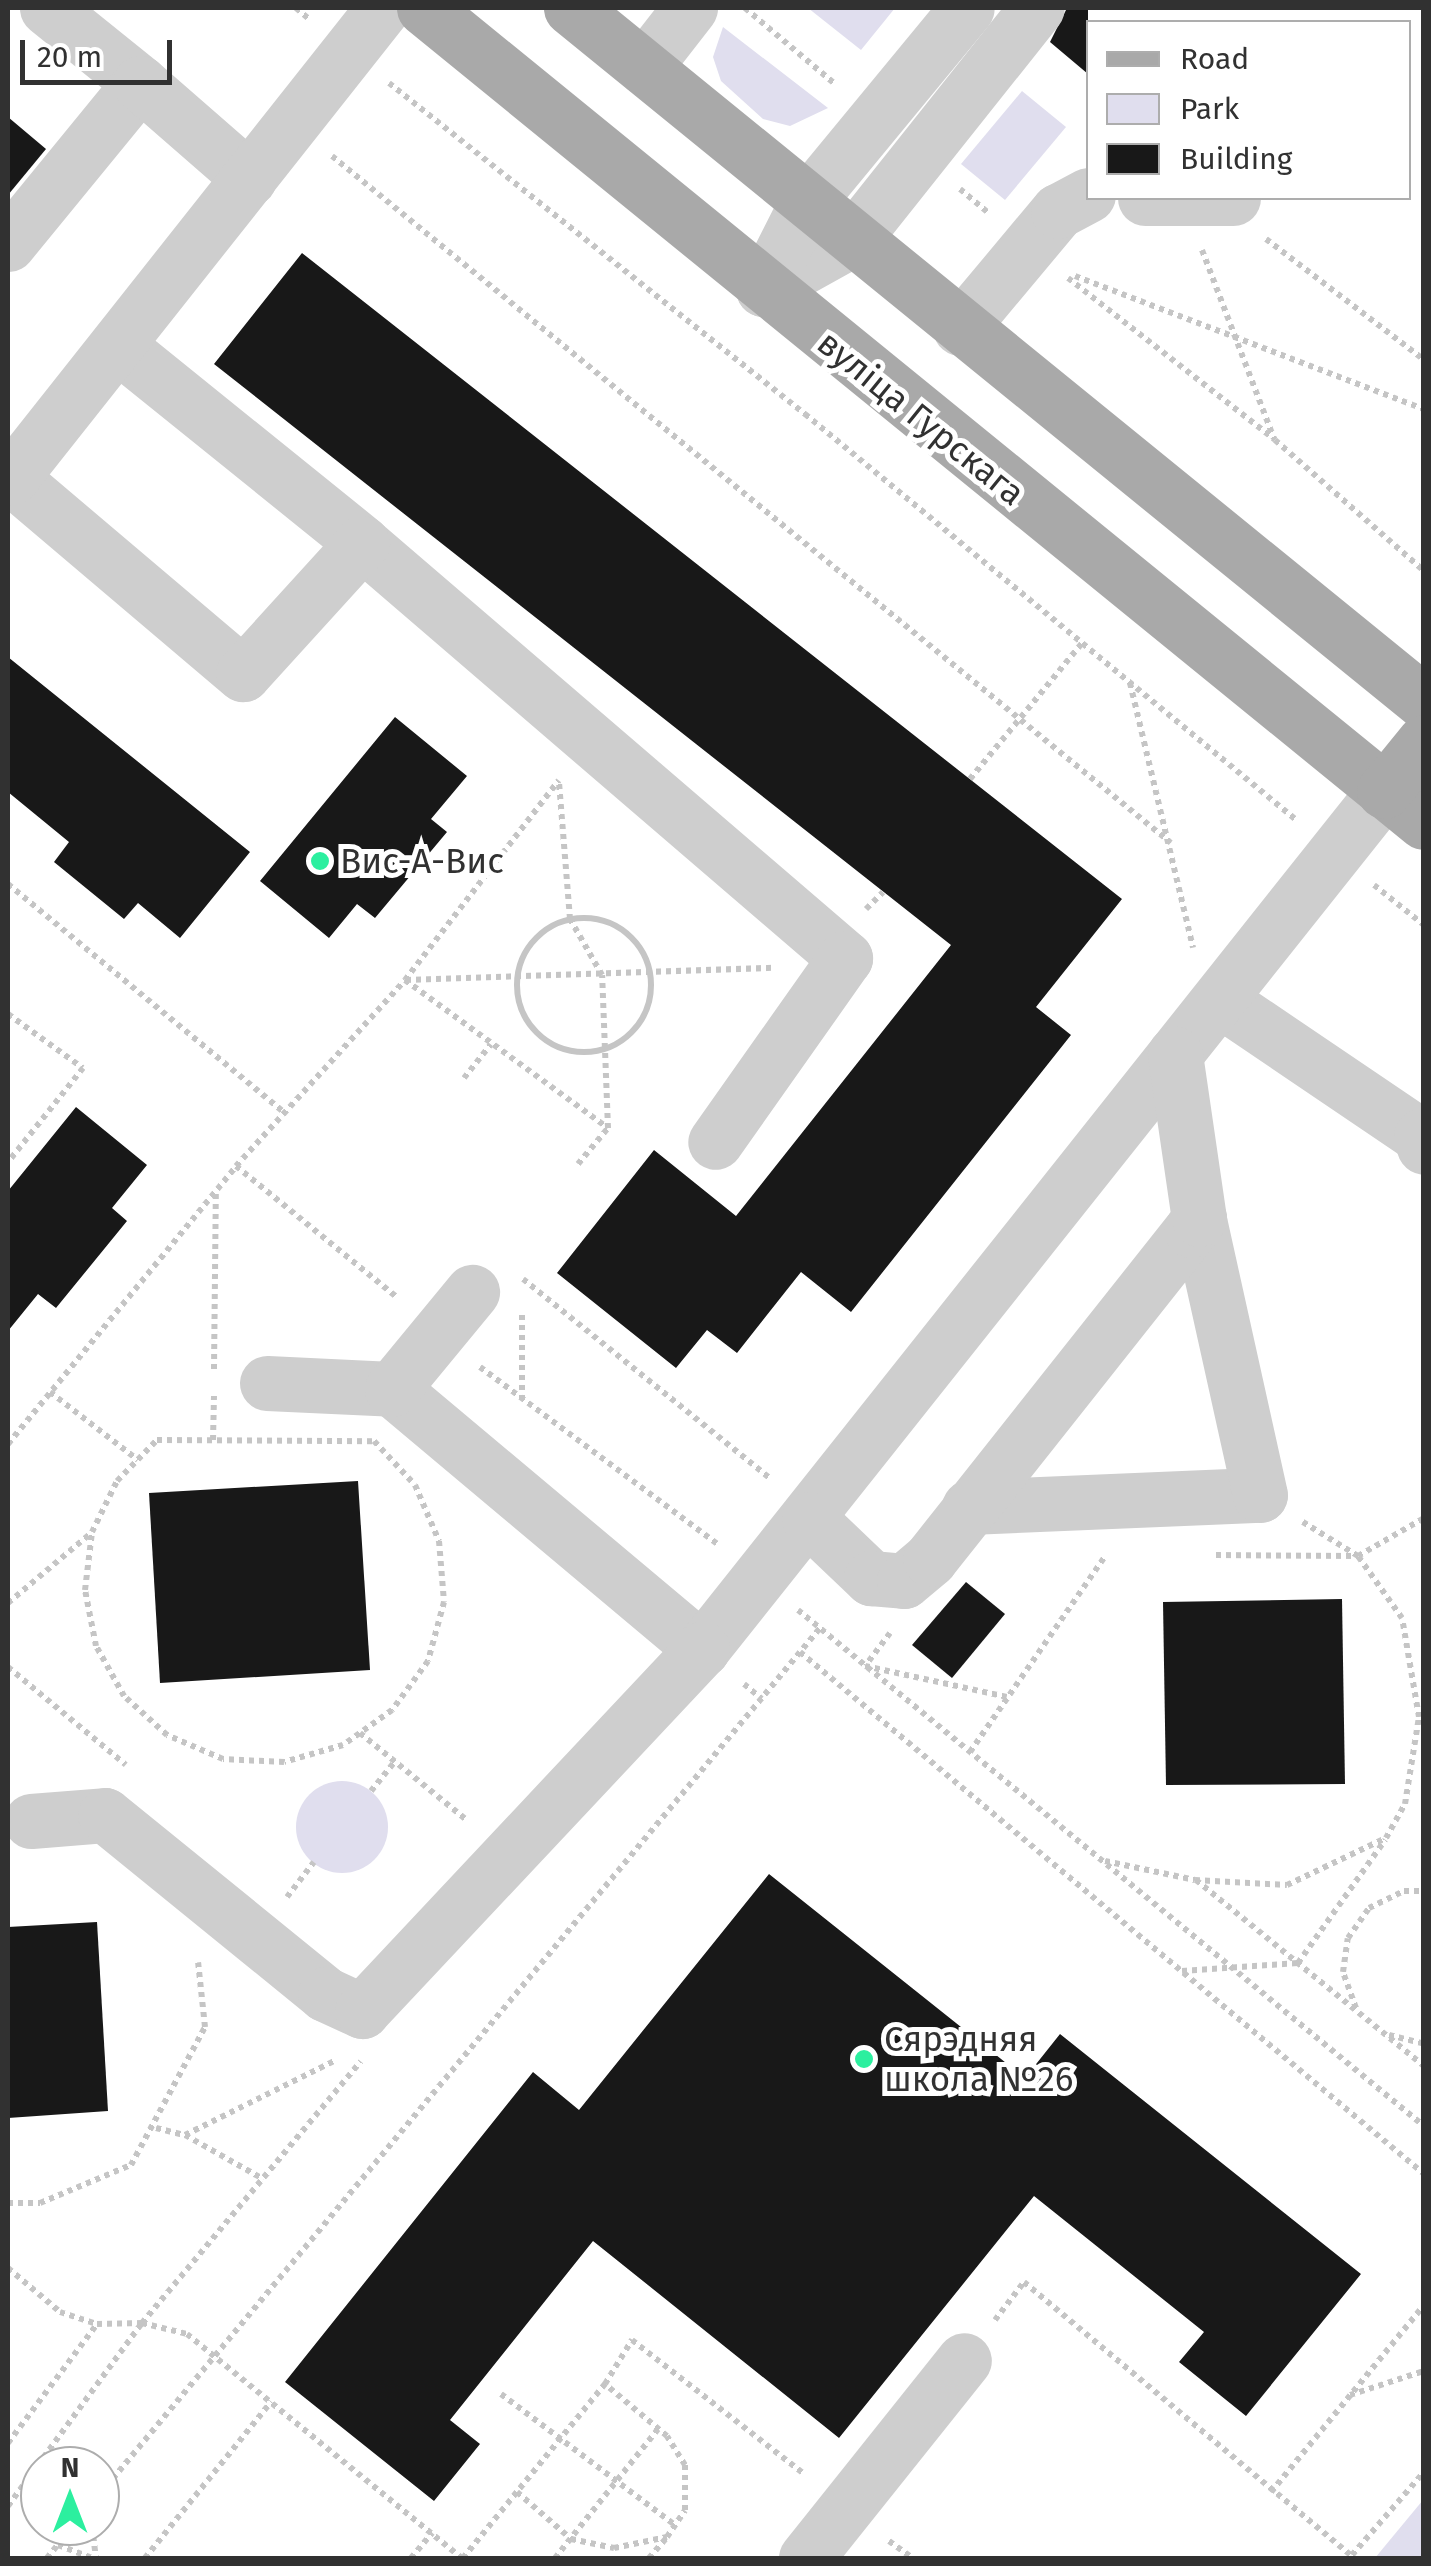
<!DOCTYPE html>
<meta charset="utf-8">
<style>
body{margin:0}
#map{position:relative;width:1431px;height:2566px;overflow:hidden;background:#fff;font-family:"Fira Sans",sans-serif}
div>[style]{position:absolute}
.green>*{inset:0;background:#e0deee}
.round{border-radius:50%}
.building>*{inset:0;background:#181818}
.path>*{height:6px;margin-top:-3px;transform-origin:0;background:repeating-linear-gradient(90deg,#c5c5c5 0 5px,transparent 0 10px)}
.path>.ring{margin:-3px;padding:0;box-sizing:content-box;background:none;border:6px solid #c5c5c5;border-radius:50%}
.minor>*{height:55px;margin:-27.5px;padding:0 27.5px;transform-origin:27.5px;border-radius:27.5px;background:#cecece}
.major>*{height:55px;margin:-27.5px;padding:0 27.5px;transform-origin:27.5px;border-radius:27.5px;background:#a9a9a9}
.dots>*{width:28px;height:28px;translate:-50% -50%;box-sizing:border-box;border:5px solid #fff;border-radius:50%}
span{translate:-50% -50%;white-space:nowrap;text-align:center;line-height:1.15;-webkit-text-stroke:10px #fff;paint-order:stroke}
.street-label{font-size:35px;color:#313131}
.poi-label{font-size:35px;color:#313131}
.left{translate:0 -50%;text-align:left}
.frame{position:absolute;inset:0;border:10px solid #313131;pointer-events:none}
.legend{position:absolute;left:1086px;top:20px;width:325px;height:180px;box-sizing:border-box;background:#fff;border:2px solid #adadad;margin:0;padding:12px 18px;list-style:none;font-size:30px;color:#313131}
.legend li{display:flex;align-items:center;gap:20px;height:50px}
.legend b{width:50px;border:2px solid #adadad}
.north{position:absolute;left:20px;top:2446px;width:100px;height:100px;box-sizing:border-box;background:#fff;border:2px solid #adadad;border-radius:50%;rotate:0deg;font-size:28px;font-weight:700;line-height:40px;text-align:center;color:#313131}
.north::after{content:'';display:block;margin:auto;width:35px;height:45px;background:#2cef9f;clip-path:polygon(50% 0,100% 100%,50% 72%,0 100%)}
.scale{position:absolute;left:20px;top:40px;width:152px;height:45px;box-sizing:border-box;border:5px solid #313131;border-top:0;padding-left:12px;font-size:30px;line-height:35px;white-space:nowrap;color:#313131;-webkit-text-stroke:8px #fff;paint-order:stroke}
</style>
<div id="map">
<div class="green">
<i style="clip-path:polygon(808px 8px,895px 8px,861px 50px)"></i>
<i style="clip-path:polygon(723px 27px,828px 108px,790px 126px,763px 119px,721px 81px,713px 57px)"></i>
<i style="clip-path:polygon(1022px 91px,1066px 127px,1005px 200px,961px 164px)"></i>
<i class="round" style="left:296px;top:1781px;width:92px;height:92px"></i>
<i style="clip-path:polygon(1423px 2500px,1423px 2558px,1375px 2558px)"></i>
</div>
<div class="building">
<i style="clip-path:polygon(1067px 8px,1088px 8px,1088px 74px,1050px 42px)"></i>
<i style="clip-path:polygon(8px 117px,46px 149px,8px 195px)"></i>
<i style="clip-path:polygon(302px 253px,1122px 899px,1036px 1007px,1071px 1035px,851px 1312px,801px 1272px,737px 1353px,707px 1330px,676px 1368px,557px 1273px,654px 1150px,736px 1216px,951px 945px,214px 364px)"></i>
<i style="clip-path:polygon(8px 657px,250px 852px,180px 938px,138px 903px,124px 919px,54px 862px,69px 842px,8px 792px)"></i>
<i style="clip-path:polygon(395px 717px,467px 776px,431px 819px,447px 832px,375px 918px,357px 904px,329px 938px,260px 881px)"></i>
<i style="clip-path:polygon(76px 1107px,147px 1165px,112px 1208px,127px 1221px,56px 1308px,38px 1294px,8px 1331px,8px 1191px)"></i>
<i style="clip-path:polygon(358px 1481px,370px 1670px,160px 1683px,149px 1493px)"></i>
<i style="clip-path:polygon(966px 1582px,1005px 1614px,952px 1678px,912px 1645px)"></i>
<i style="clip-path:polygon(1342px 1599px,1345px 1784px,1166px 1785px,1163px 1602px)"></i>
<i style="clip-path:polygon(769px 1874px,1025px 2078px,1060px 2034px,1361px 2274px,1246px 2416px,1179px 2362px,1204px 2332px,1034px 2196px,839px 2438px,593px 2241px,450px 2420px,480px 2444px,434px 2501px,285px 2382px,533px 2072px,579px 2110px)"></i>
<i style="clip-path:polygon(97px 1922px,108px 2111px,8px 2118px,8px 1927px)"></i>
</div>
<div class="path">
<i style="left:296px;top:8px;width:17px;rotate:40deg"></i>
<i style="left:745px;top:8px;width:118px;rotate:40.2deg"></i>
<i style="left:389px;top:83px;width:532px;rotate:38.51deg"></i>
<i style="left:805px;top:414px;width:636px;rotate:39.57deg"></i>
<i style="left:332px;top:156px;width:1084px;rotate:39.31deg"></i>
<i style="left:960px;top:189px;width:38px;rotate:40deg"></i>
<i style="left:1266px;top:239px;width:199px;rotate:37.4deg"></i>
<i style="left:1202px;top:250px;width:202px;rotate:69.1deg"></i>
<i style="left:1075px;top:276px;width:373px;rotate:20.9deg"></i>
<i style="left:1068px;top:278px;width:263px;rotate:38deg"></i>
<i style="left:1275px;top:440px;width:198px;rotate:41.3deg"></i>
<i style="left:1130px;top:683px;width:272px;rotate:76.6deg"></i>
<i style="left:970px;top:779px;width:176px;rotate:-50.5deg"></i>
<i style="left:8px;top:884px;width:361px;rotate:39.6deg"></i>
<i style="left:1374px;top:885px;width:64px;rotate:38.7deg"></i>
<i style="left:866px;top:909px;width:24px;rotate:-45deg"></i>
<i class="ring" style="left:517px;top:918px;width:128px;height:128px"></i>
<i style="left:405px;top:980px;width:251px;rotate:36.1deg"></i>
<i style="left:608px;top:1128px;width:153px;rotate:-92.2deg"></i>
<i style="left:602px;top:975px;width:64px;rotate:-119.7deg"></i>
<i style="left:570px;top:919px;width:138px;rotate:-94.6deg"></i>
<i style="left:406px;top:980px;width:367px;rotate:-1.9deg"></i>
<i style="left:8px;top:1014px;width:92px;rotate:35.8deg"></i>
<i style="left:83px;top:1068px;width:120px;rotate:128.6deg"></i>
<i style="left:464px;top:1078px;width:43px;rotate:-51.5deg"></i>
<i style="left:578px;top:1164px;width:47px;rotate:-50.2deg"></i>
<i style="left:236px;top:1166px;width:209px;rotate:39.2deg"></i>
<i style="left:523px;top:1279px;width:317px;rotate:38.9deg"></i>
<i style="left:522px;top:1315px;width:88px;rotate:90deg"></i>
<i style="left:480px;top:1367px;width:298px;rotate:36.7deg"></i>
<i style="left:214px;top:1369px;width:178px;rotate:-89.4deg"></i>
<i style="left:50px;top:1392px;width:111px;rotate:37.7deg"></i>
<i style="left:157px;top:1440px;width:217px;rotate:0.3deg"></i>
<i style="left:374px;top:1441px;width:60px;rotate:47deg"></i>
<i style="left:415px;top:1485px;width:61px;rotate:66.8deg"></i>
<i style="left:439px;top:1541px;width:61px;rotate:85.3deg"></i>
<i style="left:444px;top:1602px;width:61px;rotate:105.2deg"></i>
<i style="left:428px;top:1661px;width:61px;rotate:126.3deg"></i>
<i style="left:392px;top:1710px;width:60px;rotate:144.5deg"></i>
<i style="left:343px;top:1745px;width:61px;rotate:163.9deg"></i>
<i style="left:284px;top:1762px;width:61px;rotate:-177.2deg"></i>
<i style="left:223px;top:1759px;width:61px;rotate:-156.8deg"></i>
<i style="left:167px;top:1735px;width:58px;rotate:-137.8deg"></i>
<i style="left:124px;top:1696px;width:57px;rotate:-119.2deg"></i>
<i style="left:96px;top:1646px;width:57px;rotate:-101.1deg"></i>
<i style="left:85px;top:1590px;width:58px;rotate:-83.1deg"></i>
<i style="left:92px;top:1532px;width:57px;rotate:-63.9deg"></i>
<i style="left:117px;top:1481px;width:57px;rotate:-45.7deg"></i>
<i style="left:213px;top:1440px;width:44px;rotate:-88.7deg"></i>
<i style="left:8px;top:1444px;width:360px;rotate:-50.6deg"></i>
<i style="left:236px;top:1166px;width:251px;rotate:-47.7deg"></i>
<i style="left:405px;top:980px;width:252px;rotate:-52.4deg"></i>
<i style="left:1216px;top:1555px;width:142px;rotate:0.4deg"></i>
<i style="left:1358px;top:1556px;width:76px;rotate:-29.9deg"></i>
<i style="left:8px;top:1603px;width:109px;rotate:-40.1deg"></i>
<i style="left:798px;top:1610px;width:811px;rotate:39.5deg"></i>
<i style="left:890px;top:1633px;width:41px;rotate:127.1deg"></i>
<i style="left:865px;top:1666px;width:145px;rotate:12.3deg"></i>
<i style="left:800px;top:1652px;width:814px;rotate:39.91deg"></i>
<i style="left:8px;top:1667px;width:153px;rotate:39.7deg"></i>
<i style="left:744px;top:1684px;width:23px;rotate:40deg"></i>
<i style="left:360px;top:1733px;width:139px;rotate:39.2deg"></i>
<i style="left:970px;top:1752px;width:238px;rotate:-55.4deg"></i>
<i style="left:371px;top:1791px;width:38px;rotate:-51deg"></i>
<i style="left:1105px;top:1861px;width:92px;rotate:11.9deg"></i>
<i style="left:1195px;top:1880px;width:92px;rotate:3.1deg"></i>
<i style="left:1287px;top:1885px;width:110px;rotate:-25.4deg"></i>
<i style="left:1386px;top:1838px;width:39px;rotate:-61deg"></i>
<i style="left:1405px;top:1804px;width:88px;rotate:-80.9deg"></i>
<i style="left:1419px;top:1717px;width:100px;rotate:-99.7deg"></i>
<i style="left:1402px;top:1618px;width:76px;rotate:-125.4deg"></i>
<i style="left:1358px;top:1556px;width:65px;rotate:-148.3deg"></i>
<i style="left:1196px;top:1880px;width:294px;rotate:39.2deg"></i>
<i style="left:287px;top:1897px;width:44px;rotate:-52.4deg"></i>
<i style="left:1182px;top:1971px;width:116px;rotate:-3.9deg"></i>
<i style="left:1298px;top:1963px;width:151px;rotate:-54.7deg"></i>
<i style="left:1356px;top:2008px;width:38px;rotate:-110deg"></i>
<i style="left:1343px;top:1972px;width:34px;rotate:-82deg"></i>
<i style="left:1348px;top:1938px;width:37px;rotate:-55deg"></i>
<i style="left:1369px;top:1908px;width:39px;rotate:-26deg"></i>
<i style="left:1404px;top:1891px;width:20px"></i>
<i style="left:1389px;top:2035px;width:36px;rotate:14deg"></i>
<i style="left:156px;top:2128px;width:30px;rotate:14deg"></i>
<i style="left:185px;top:2135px;width:90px;rotate:29.4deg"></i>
<i style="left:185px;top:2135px;width:169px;rotate:-26.4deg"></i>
<i style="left:8px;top:2203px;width:32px"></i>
<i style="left:40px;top:2203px;width:99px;rotate:-22.7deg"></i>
<i style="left:131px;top:2165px;width:157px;rotate:-61.8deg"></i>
<i style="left:205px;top:2027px;width:65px;rotate:-96.1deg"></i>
<i style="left:8px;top:2268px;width:68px;rotate:40.2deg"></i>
<i style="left:60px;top:2312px;width:39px;rotate:18deg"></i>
<i style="left:97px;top:2324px;width:45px;rotate:-1.3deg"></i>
<i style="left:142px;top:2323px;width:46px;rotate:13.7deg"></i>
<i style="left:187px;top:2334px;width:355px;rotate:39.2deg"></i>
<i style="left:995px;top:2320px;width:48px;rotate:-52.7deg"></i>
<i style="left:1024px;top:2282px;width:430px;rotate:39.9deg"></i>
<i style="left:501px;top:2394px;width:218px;rotate:37deg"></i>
<i style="left:1350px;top:2395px;width:78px;rotate:-18deg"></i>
<i style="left:8px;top:2443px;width:149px;rotate:-53.2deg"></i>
<i style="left:517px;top:2492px;width:72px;rotate:41deg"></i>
<i style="left:571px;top:2539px;width:44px;rotate:11.8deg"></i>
<i style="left:614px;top:2548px;width:54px;rotate:-11.7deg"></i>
<i style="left:667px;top:2537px;width:32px;rotate:-56deg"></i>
<i style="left:685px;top:2510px;width:45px;rotate:-90deg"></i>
<i style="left:685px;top:2465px;width:34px;rotate:-122deg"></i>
<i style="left:667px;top:2436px;width:81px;rotate:-140deg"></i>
<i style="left:1271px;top:2492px;width:242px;rotate:-50.7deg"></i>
<i style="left:100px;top:2494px;width:1126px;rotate:-50.26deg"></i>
<i style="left:8px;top:2506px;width:227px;rotate:-53.8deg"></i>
<i style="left:142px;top:2323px;width:341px;rotate:-50.1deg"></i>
<i style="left:92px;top:2526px;width:32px;rotate:83deg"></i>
<i style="left:889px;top:2541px;width:29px;rotate:36deg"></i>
<i style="left:58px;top:2545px;width:36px;rotate:21deg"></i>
<i style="left:1352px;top:2555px;width:110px;rotate:-49.1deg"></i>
<i style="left:47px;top:2558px;width:41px;rotate:-50.9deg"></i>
<i style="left:145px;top:2558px;width:201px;rotate:-51.1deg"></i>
<i style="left:411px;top:2558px;width:33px;rotate:-50deg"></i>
<i style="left:463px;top:2558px;width:225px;rotate:-50.8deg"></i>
<i style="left:605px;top:2384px;width:52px;rotate:-58.5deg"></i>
<i style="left:632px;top:2340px;width:218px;rotate:37.9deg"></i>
<i style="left:555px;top:2558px;width:165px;rotate:-51.4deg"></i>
<i style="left:649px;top:2558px;width:28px;rotate:-49deg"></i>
</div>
<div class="minor">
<i style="left:47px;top:8px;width:119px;rotate:38.9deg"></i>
<i style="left:644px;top:67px;width:75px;rotate:-52.1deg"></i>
<i style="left:1145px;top:198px;width:88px"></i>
<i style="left:8px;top:244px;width:208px;rotate:-50.7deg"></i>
<i style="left:140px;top:83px;width:145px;rotate:41.1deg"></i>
<i style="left:763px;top:289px;width:103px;rotate:-29.1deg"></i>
<i style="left:853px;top:239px;width:295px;rotate:-51.5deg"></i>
<i style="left:763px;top:289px;width:97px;rotate:-63.2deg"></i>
<i style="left:807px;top:202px;width:251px;rotate:-50.5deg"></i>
<i style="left:960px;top:328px;width:153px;rotate:-50.1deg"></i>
<i style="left:1058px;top:211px;width:34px;rotate:-28deg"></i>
<i style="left:117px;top:345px;width:315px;rotate:38.9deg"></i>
<i style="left:362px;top:543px;width:637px;rotate:40.67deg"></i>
<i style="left:845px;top:958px;width:225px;rotate:125.2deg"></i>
<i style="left:8px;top:475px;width:308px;rotate:40.3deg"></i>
<i style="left:243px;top:674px;width:177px;rotate:-47.7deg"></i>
<i style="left:11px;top:478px;width:599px;rotate:-51.64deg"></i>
<i style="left:1220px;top:1000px;width:243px;rotate:34.1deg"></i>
<i style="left:1421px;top:1136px;width:11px;rotate:75deg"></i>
<i style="left:267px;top:1383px;width:125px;rotate:2.7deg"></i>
<i style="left:392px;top:1389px;width:405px;rotate:40deg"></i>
<i style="left:702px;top:1649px;width:1096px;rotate:-51.52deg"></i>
<i style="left:392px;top:1389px;width:126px;rotate:-50.5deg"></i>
<i style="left:969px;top:1507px;width:291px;rotate:-2.4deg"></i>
<i style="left:1260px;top:1495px;width:283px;rotate:-102.5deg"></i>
<i style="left:809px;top:1519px;width:86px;rotate:43.6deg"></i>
<i style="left:871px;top:1578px;width:33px;rotate:5deg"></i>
<i style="left:904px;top:1581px;width:34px;rotate:-40deg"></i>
<i style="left:930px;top:1559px;width:420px;rotate:-51.6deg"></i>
<i style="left:1191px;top:1230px;width:14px;rotate:-54deg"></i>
<i style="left:1199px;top:1219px;width:167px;rotate:-98.3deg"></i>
<i style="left:31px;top:1821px;width:74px;rotate:-4.6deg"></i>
<i style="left:105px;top:1815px;width:284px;rotate:39.1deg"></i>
<i style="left:325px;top:1994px;width:41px;rotate:24.7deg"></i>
<i style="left:362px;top:2011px;width:497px;rotate:-46.8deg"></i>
<i style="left:806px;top:2558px;width:253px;rotate:-51.4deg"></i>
</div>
<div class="major">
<i style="left:424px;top:8px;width:1289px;rotate:39.15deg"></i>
<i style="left:571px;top:8px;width:1100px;rotate:39.13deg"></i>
<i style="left:1384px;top:791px;width:63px;rotate:-50.8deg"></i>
</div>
<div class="dots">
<i style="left:320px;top:861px;background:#2cef9f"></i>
<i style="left:864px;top:2059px;background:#2cef9f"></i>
</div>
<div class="street-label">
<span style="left:921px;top:418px;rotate:39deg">вуліца Гурскага</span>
</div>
<div class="poi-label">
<span class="left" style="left:340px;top:861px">Вис-А-Вис</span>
<span class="left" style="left:884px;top:2059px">Сярэдняя<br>школа №26</span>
</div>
<div class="frame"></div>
<ul class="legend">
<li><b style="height:12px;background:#a9a9a9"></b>Road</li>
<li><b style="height:28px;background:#e0deee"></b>Park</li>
<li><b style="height:28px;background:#181818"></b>Building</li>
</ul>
<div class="north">N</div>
<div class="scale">20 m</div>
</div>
